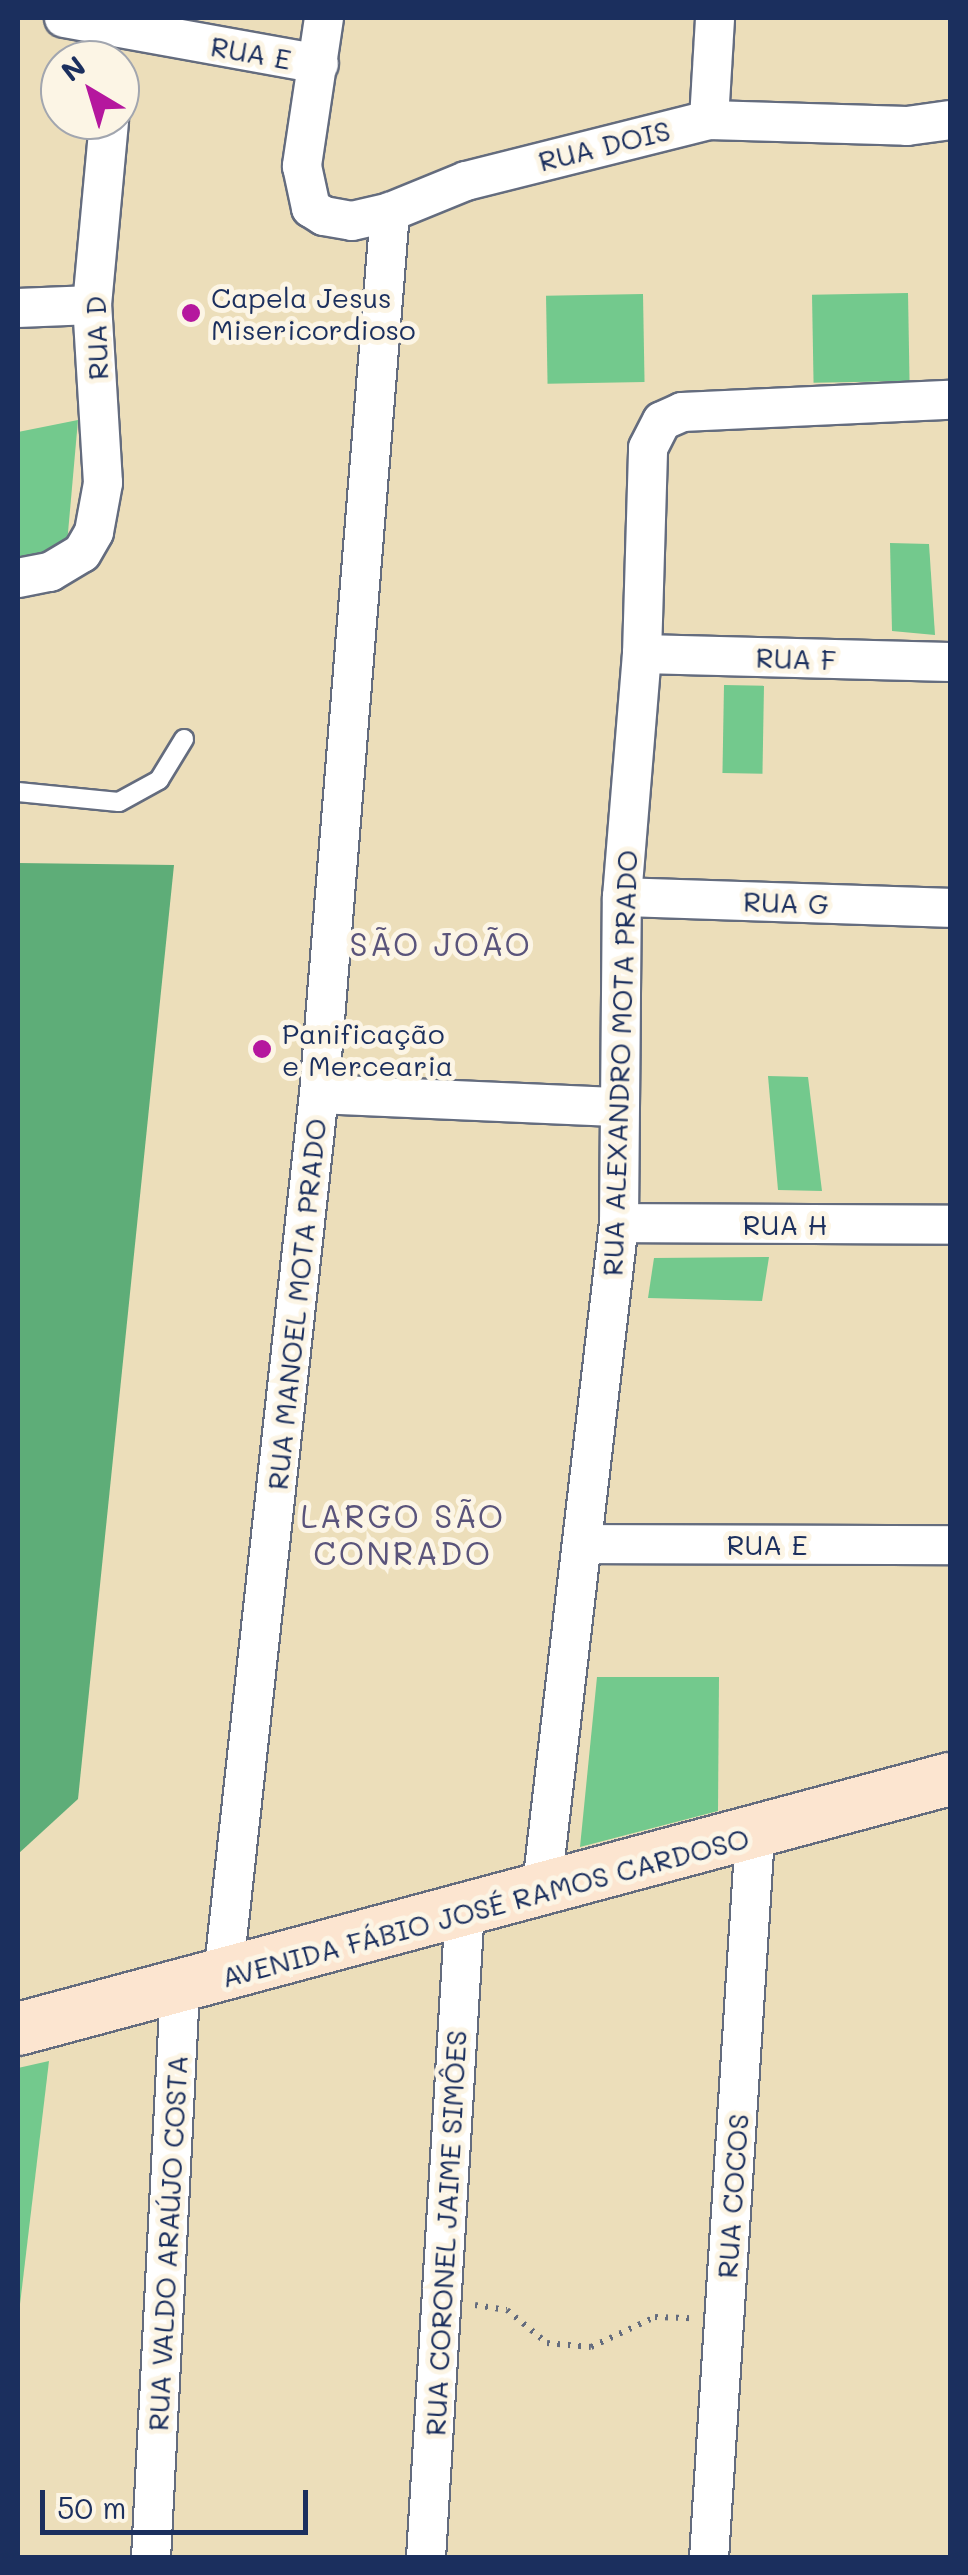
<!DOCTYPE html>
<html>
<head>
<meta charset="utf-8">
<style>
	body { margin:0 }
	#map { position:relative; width:968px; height:2575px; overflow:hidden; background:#ecdeba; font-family:Mali,sans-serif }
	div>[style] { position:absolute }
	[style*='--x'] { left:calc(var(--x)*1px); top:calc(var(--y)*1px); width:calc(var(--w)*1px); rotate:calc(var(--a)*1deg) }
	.green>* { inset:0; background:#73c98d; transform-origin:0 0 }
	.forest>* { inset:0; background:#5ead78 }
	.path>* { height:6px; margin-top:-3px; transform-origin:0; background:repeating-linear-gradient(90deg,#646c7e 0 2.5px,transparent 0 10.5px) }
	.roads { filter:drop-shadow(2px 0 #646c7e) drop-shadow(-2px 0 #646c7e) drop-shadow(0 2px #646c7e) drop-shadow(0 -2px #646c7e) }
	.lane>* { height:18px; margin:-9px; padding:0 9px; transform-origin:9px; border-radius:9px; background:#fff }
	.street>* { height:38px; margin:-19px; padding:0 19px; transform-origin:19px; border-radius:19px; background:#fff }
	.secondary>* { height:52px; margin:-26px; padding:0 26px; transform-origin:26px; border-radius:26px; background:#fce5d0 }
	.dots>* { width:28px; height:28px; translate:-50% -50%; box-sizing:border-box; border:5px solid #fcf5e5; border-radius:50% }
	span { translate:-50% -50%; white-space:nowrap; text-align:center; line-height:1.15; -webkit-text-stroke:10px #fcf5e5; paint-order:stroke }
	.street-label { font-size:28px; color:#1b2f5e }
	.poi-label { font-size:28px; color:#1b2f5e }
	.left { translate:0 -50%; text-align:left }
	.quarter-label { font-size:32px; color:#5a547b; letter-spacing:2.5px }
	.frame { position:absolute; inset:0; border:20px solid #1b2f5e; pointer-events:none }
	.north { position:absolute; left:40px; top:40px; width:100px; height:100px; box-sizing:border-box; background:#fcf5e5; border:2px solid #a2a6af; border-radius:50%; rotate:322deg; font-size:28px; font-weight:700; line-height:40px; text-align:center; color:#1b2f5e }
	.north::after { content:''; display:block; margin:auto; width:35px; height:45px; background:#b5179e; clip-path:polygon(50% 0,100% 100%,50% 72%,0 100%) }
	.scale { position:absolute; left:40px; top:2490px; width:268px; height:45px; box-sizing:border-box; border:5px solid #1b2f5e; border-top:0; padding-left:12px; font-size:30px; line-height:35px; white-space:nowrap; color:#1b2f5e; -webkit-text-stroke:8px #fcf5e5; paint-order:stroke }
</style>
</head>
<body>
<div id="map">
	<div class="green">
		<div style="left:908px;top:293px;width:88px;height:96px;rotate:89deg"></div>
		<div style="left:643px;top:294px;width:88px;height:97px;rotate:89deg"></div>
		<div style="clip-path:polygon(78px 420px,67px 544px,51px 559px,18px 560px,18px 432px)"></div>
		<div style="clip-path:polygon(890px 543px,929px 544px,935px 635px,892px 631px)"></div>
		<div style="left:724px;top:685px;width:40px;height:88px;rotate:1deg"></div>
		<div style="clip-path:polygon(768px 1076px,808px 1077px,822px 1191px,778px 1190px)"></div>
		<div style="clip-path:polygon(769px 1257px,762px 1301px,648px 1298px,654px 1258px)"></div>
		<div style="clip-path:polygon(597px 1677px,719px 1677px,718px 1811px,580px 1847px)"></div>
		<div style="clip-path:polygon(49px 2061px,18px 2321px,18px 2068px)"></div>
	</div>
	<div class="forest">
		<div style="clip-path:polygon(18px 863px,174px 865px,78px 1799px,18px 1854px)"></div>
	</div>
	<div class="path">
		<div style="--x:475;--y:2305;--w:32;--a:9"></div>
		<div style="--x:507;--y:2310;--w:52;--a:39.5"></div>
		<div style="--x:547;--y:2343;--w:44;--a:5.2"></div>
		<div style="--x:591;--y:2347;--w:71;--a:-25.1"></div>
		<div style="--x:655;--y:2317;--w:38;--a:2"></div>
	</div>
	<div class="roads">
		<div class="lane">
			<div style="--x:18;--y:792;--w:101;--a:5.7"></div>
			<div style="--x:119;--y:802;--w:46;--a:-28.8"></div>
			<div style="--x:159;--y:780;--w:48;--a:-58.6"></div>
		</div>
		<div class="street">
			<div style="--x:64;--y:18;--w:259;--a:10.2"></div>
			<div style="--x:324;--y:18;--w:150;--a:98.5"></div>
			<div style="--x:302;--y:166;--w:43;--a:77.9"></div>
			<div style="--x:311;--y:208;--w:15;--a:32"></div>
			<div style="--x:324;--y:216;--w:28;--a:10"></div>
			<div style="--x:352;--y:221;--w:39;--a:-13"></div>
			<div style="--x:390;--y:212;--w:82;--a:-22.2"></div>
			<div style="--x:466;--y:181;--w:251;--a:-14.1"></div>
			<div style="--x:709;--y:120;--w:198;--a:1.7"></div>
			<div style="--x:907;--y:126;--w:43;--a:-7.9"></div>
			<div style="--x:709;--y:120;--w:102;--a:-86.6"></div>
			<div style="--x:18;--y:308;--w:74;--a:-2.3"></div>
			<div style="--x:18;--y:578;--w:33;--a:-11"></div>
			<div style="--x:50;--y:572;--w:37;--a:-31"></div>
			<div style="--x:82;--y:553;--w:24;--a:-60"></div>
			<div style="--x:94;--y:532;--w:50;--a:-79.6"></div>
			<div style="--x:103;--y:483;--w:178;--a:-93.5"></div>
			<div style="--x:92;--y:305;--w:186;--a:-84.7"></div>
			<div style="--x:642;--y:654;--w:308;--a:1.5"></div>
			<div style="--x:622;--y:897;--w:328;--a:1.9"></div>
			<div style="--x:319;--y:1094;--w:300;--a:2.5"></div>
			<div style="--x:619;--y:1223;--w:331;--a:0.3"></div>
			<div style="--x:584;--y:1544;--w:366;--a:0.2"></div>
			<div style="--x:542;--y:1886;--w:667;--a:-83.38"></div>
			<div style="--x:619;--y:1223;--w:326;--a:-89.5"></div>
			<div style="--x:622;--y:897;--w:244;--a:-85.3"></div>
			<div style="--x:642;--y:654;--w:206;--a:-88.3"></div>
			<div style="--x:648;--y:448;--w:30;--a:-63"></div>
			<div style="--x:662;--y:421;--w:22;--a:-24"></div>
			<div style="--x:682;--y:412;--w:268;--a:-2.6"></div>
			<div style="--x:223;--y:1977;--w:888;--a:-83.8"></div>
			<div style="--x:319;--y:1094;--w:885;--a:-85.4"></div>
			<div style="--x:151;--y:2558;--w:570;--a:-87.08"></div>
			<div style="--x:426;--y:2558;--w:651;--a:-86.57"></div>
			<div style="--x:709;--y:2558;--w:725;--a:-86.36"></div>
		</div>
		<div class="secondary">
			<div style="--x:18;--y:2029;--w:965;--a:-15.02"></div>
		</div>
	</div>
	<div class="dots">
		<div style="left:191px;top:313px;background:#b5179e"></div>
		<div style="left:262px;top:1049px;background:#b5179e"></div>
	</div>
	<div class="street-label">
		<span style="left:251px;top:52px;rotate:10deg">RUA E</span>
		<span style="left:604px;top:145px;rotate:-14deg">RUA DOIS</span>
		<span style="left:96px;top:338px;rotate:-92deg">RUA D</span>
		<span style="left:796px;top:658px;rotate:2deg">RUA F</span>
		<span style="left:786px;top:902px;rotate:2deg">RUA G</span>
		<span style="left:619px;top:1063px;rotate:-88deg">RUA ALEXANDRO MOTA PRADO</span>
		<span style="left:785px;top:1224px">RUA H</span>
		<span style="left:296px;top:1304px;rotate:-84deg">RUA MANOEL MOTA PRADO</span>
		<span style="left:767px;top:1544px">RUA E</span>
		<span style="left:485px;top:1907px;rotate:-15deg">AVENIDA FÁBIO JOSÉ RAMOS CARDOSO</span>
		<span style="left:732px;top:2196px;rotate:-86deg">RUA COCOS</span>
		<span style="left:445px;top:2233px;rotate:-87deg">RUA CORONEL JAIME SIMÔES</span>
		<span style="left:167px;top:2243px;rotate:-87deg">RUA VALDO ARAÚJO COSTA</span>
	</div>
	<div class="poi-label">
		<span class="left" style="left:211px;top:313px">Capela Jesus<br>Misericordioso</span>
		<span class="left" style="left:282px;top:1049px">Panificação<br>e Mercearia</span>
	</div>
	<div class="quarter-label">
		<span style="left:441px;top:943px">SÃO JOÃO</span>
		<span style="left:403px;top:1534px">LARGO SÃO<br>CONRADO</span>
	</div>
	<div class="frame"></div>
	<div class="north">N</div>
	<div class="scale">50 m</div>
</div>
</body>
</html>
